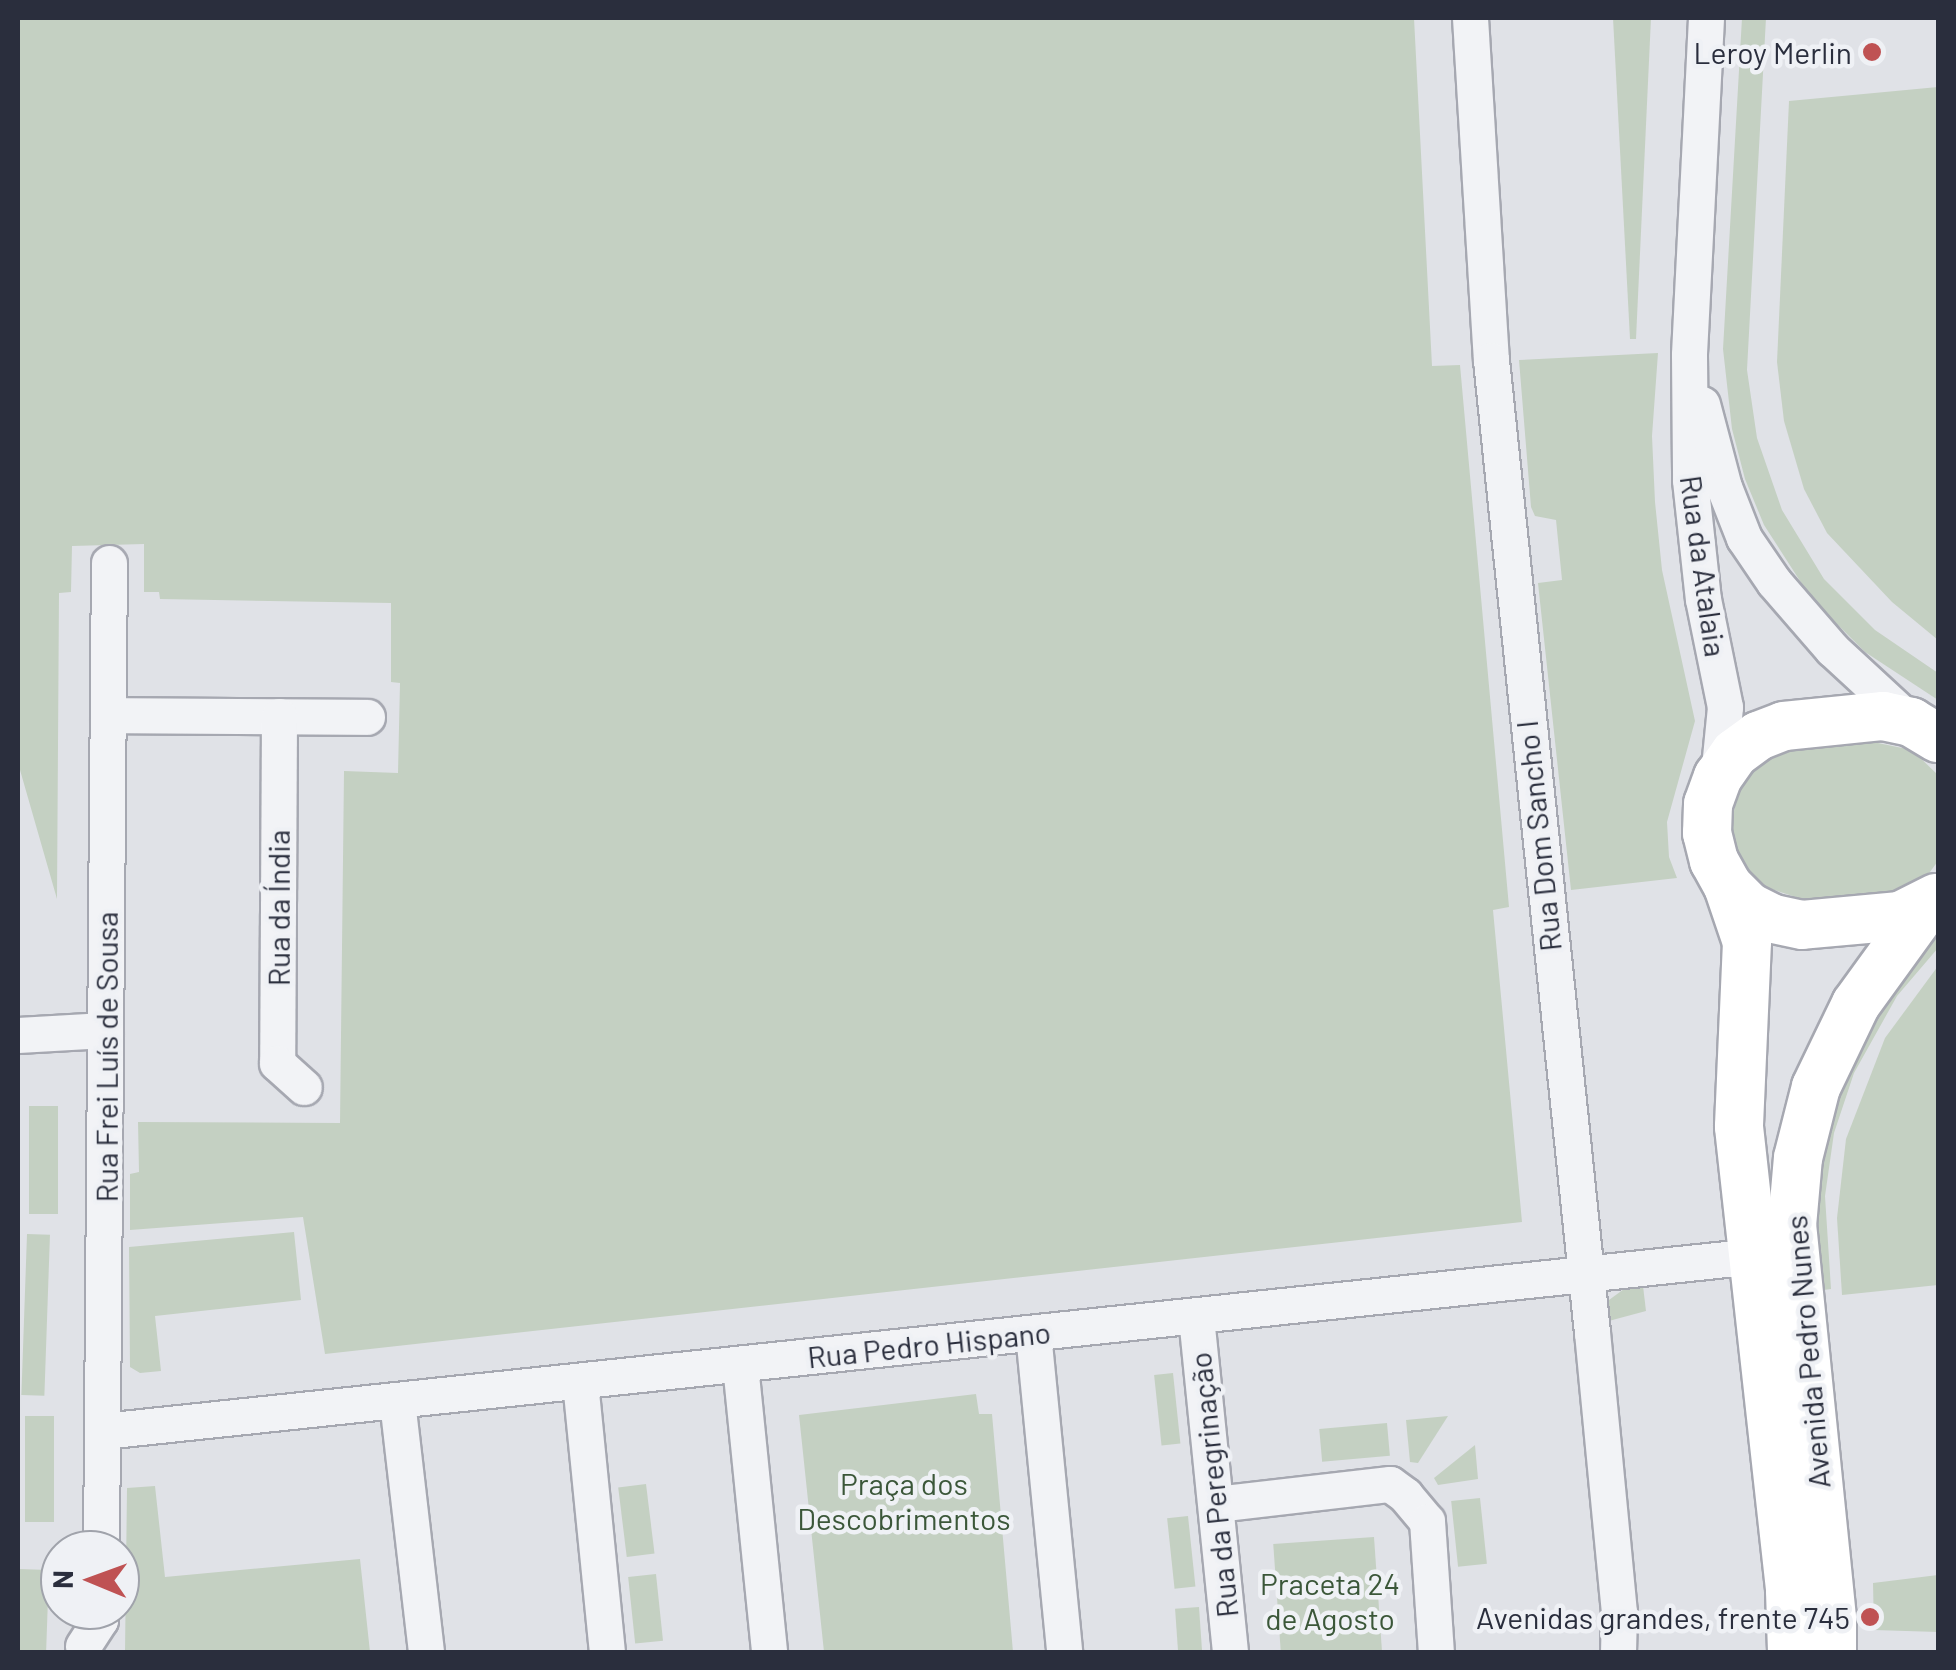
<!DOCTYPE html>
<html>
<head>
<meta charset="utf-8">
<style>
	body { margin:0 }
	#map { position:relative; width:1956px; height:1670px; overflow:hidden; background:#e0e2e7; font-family:Barlow,sans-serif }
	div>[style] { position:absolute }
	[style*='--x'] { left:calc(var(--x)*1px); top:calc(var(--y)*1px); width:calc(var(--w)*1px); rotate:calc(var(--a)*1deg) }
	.green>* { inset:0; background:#c4d0c2; transform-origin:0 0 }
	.roads { filter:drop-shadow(2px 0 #a6a8b1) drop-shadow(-2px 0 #a6a8b1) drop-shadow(0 2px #a6a8b1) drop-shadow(0 -2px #a6a8b1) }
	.street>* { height:35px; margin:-17.5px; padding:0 17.5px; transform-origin:17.5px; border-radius:17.5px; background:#f2f3f6 }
	.secondary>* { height:48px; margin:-24px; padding:0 24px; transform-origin:24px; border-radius:24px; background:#fff }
	.dots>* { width:28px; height:28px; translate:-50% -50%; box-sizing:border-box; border:5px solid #eff1f5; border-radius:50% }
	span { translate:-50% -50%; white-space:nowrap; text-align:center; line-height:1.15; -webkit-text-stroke:9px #eff1f5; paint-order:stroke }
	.poi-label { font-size:30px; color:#2a2e3d }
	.right { translate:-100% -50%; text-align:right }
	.street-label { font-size:30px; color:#2a2e3d }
	.park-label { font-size:30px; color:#3b5739 }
	.frame { position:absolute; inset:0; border:20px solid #2a2e3d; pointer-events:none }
	.north { position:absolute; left:40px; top:1530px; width:100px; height:100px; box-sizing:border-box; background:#eff1f5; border:2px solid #a0a3ab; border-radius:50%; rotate:271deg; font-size:28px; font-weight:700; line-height:40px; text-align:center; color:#2a2e3d }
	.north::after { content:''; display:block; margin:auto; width:35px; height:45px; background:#bf5253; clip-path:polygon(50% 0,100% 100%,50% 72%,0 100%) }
</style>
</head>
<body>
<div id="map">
	<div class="green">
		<div style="clip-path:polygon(18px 18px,1414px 18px,1432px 366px,1460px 365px,1509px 907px,1493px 910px,1522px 1222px,325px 1354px,303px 1217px,130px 1230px,130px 1174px,139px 1172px,138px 1122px,340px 1123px,344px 771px,398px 773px,400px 683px,391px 682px,391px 603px,160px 599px,159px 592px,144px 592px,144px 544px,72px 546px,71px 592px,59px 593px,57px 899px,18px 763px)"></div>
		<div style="clip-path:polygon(1613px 18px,1651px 18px,1636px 339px,1630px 339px)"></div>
		<div style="clip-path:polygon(1742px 18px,1766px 18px,1747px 370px,1757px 438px,1782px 510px,1824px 579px,1875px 630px,1938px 673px,1938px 700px,1865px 652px,1811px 598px,1764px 525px,1745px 479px,1732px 429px,1723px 349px)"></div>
		<div style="clip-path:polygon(1938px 87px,1938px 640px,1892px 602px,1827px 533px,1804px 489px,1784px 421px,1777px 362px,1789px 101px)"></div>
		<div style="clip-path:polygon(1658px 353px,1652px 436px,1655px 502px,1662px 570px,1695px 721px,1667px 822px,1669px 857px,1677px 878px,1571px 890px,1538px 583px,1562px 580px,1556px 520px,1535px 516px,1531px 507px,1519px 360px)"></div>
		<div style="clip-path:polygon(1873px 742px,1912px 750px,1938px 775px,1938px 861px,1927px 876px,1889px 894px,1805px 900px,1762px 886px,1748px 873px,1731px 839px,1731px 823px,1740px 786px,1755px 767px,1792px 749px)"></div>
		<div style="clip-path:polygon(1938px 928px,1938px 948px,1897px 996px,1854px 1073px,1834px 1133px,1825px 1196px,1831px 1289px,1817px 1291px,1813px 1179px,1845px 1058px)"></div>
		<div style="clip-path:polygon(1938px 966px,1938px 1285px,1842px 1295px,1837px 1218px,1846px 1139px,1885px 1038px)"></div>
		<div style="left:29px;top:1106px;width:29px;height:108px"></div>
		<div style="clip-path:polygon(294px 1232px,301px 1300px,155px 1316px,161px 1371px,140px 1373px,130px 1367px,129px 1247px)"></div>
		<div style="left:27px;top:1234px;width:23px;height:161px;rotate:2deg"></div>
		<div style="clip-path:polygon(1643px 1286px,1646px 1311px,1605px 1322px,1609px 1300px,1624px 1289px)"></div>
		<div style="left:1173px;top:1373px;width:71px;height:19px;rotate:84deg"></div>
		<div style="clip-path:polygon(976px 1394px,979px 1414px,992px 1414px,1013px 1652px,824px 1652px,799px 1415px)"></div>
		<div style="left:25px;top:1416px;width:29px;height:106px"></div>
		<div style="clip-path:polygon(1448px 1416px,1418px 1463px,1410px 1462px,1406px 1420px)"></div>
		<div style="left:1387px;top:1423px;width:33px;height:68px;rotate:85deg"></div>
		<div style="clip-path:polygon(1475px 1445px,1478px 1479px,1438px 1485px,1434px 1478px)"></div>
		<div style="left:646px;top:1484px;width:70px;height:28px;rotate:83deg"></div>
		<div style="clip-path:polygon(155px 1486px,165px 1577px,360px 1559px,370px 1652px,125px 1652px,127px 1488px)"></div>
		<div style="left:1480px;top:1498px;width:66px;height:29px;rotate:84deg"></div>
		<div style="left:1188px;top:1516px;width:71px;height:21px;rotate:84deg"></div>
		<div style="left:1374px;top:1537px;width:115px;height:101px;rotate:86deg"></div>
		<div style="left:18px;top:1569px;width:31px;height:83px;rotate:2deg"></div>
		<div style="left:656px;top:1574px;width:67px;height:28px;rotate:84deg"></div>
		<div style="clip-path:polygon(1938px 1575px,1938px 1632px,1874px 1630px,1873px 1583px)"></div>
		<div style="left:1199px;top:1607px;width:45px;height:24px;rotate:86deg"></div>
	</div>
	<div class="roads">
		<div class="street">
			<div style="--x:1470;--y:18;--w:343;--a:86.5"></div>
			<div style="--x:1491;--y:360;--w:977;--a:84.07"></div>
			<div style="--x:1592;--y:1332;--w:281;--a:84.5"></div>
			<div style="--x:1619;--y:1612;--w:40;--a:91.4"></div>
			<div style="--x:1706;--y:18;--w:337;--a:92.9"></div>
			<div style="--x:1689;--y:355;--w:125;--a:89.5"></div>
			<div style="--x:1690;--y:480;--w:120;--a:83.8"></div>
			<div style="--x:1703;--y:599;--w:110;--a:78.5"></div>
			<div style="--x:1725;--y:707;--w:70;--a:95.7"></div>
			<div style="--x:1702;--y:404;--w:86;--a:75.2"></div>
			<div style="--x:1724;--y:487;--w:55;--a:68.6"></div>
			<div style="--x:1744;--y:538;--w:53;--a:55.7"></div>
			<div style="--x:1774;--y:582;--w:89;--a:49.1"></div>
			<div style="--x:1832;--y:649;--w:108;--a:42.7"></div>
			<div style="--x:108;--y:715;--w:259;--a:0.4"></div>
			<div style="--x:279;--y:716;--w:347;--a:90.3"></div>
			<div style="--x:277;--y:1063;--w:36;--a:42"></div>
			<div style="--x:18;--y:1035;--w:87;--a:-3.3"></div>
			<div style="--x:1196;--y:1317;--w:337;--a:84.2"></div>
			<div style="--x:1033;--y:1333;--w:321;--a:84.4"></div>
			<div style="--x:740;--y:1365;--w:288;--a:84.2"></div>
			<div style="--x:580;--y:1382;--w:271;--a:84.3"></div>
			<div style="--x:397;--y:1401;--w:253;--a:83.4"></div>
			<div style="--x:103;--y:1431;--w:1660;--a:-6.05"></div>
			<div style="--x:1216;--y:1504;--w:175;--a:-6.6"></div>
			<div style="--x:1390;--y:1484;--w:19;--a:36"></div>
			<div style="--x:1405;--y:1495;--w:34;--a:50"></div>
			<div style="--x:1427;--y:1521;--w:131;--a:86.1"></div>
			<div style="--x:101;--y:1550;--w:987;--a:-89.54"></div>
			<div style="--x:83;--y:1646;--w:31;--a:-57"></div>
			<div style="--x:100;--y:1620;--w:10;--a:-90"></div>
		</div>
		<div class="secondary">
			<div style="--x:1728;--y:886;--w:59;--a:71.3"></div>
			<div style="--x:1747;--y:942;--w:185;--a:92.5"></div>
			<div style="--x:1739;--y:1127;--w:467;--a:83.7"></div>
			<div style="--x:1790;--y:1591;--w:61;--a:88.1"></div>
			<div style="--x:1936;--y:898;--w:40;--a:153.4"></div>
			<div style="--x:1900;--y:916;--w:98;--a:174.8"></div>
			<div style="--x:1802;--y:925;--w:30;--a:-168"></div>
			<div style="--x:1773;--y:919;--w:28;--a:-153"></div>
			<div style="--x:1748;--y:906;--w:28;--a:-135"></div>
			<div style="--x:1728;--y:886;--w:29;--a:-119"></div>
			<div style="--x:1714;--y:861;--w:29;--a:-104"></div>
			<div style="--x:1707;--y:833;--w:29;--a:-88"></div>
			<div style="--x:1708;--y:804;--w:29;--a:-70"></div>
			<div style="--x:1718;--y:777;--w:29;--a:-55"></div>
			<div style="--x:1735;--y:753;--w:29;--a:-36"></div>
			<div style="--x:1758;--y:736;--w:28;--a:-21"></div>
			<div style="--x:1784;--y:726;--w:100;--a:-5.8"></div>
			<div style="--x:1883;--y:716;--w:29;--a:12"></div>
			<div style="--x:1911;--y:722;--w:31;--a:31"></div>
			<div style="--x:1832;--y:1652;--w:34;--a:-90"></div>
			<div style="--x:1832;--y:1618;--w:394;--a:-95.8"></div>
			<div style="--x:1792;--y:1226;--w:68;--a:-85"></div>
			<div style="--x:1798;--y:1158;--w:73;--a:-75.8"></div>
			<div style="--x:1816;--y:1087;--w:92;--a:-64.3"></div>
			<div style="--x:1856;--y:1004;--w:121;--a:-54.1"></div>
		</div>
	</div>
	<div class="dots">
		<div style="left:1872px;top:52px;background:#bf5253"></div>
		<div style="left:1870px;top:1617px;background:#bf5253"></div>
	</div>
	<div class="poi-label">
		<span class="right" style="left:1852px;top:52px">Leroy Merlin</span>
		<span class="right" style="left:1850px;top:1617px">Avenidas grandes, frente 745</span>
	</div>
	<div class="street-label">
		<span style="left:1704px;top:566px;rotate:82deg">Rua da Atalaia</span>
		<span style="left:1538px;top:836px;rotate:-96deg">Rua Dom Sancho I</span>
		<span style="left:278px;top:908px;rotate:-90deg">Rua da Índia</span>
		<span style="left:106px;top:1057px;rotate:-90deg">Rua Frei Luís de Sousa</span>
		<span style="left:929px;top:1344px;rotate:-6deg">Rua Pedro Hispano</span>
		<span style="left:1807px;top:1352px;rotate:-95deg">Avenida Pedro Nunes</span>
		<span style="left:1213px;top:1485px;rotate:-96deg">Rua da Peregrinação</span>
	</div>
	<div class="park-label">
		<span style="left:904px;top:1500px">Praça dos<br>Descobrimentos</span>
		<span style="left:1330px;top:1600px">Praceta 24<br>de Agosto</span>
	</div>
	<div class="frame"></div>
	<div class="north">N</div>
</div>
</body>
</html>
